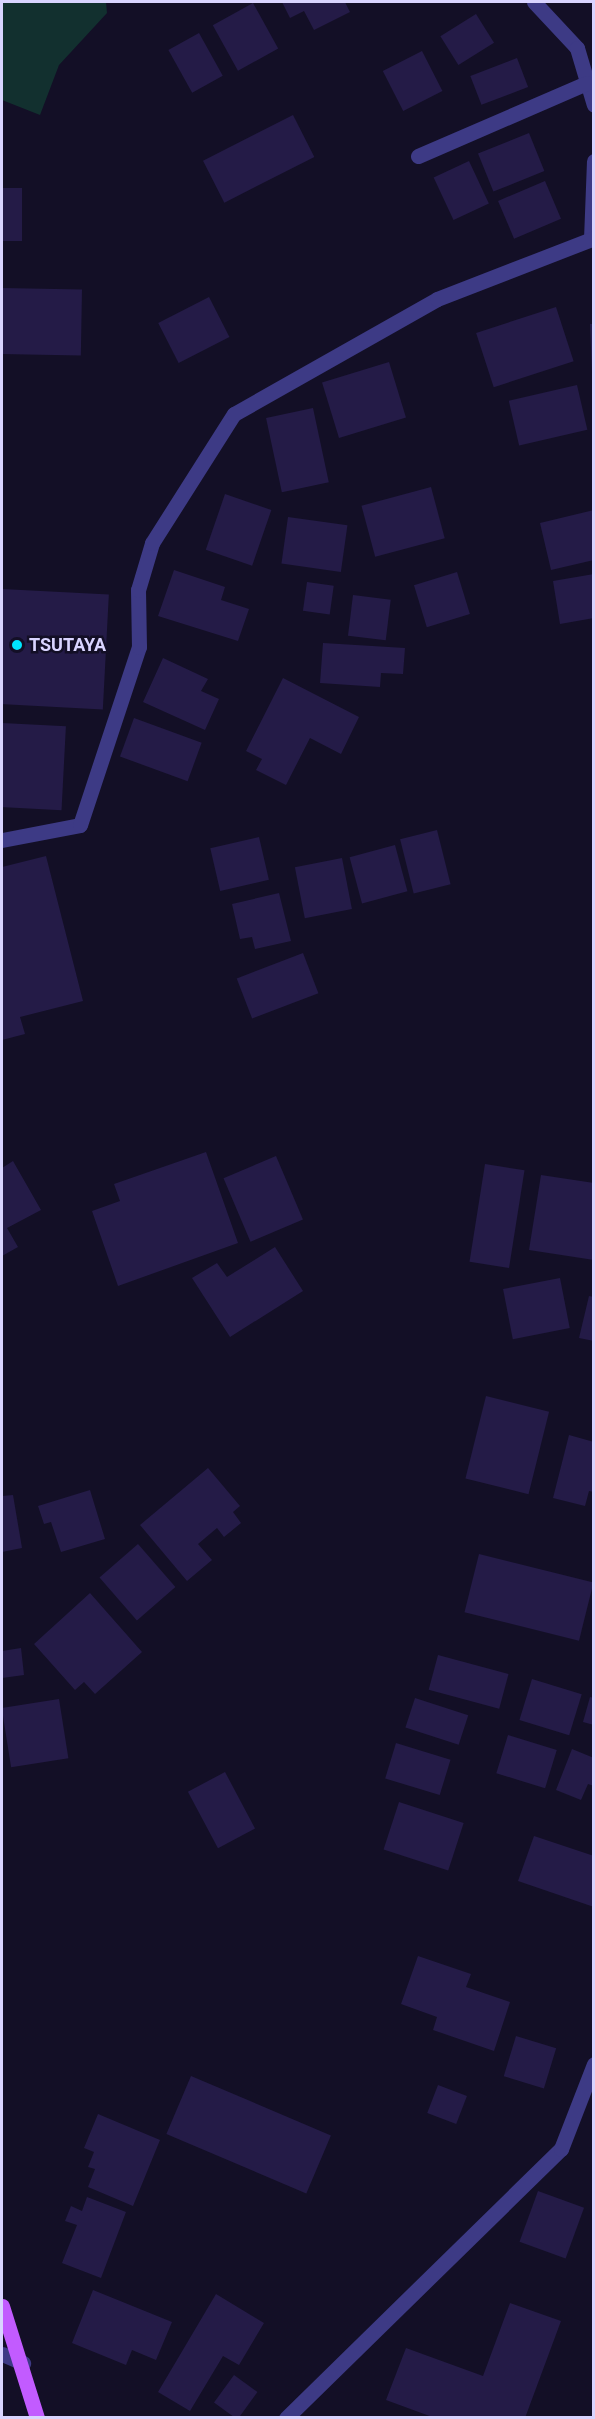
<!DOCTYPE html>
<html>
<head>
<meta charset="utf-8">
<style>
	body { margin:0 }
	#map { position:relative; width:595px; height:2419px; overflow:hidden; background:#130f26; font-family:Roboto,sans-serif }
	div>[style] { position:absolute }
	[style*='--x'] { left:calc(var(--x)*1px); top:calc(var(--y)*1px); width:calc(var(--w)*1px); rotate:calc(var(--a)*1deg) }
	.green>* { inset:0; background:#12302f }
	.building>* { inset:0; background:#241b47; transform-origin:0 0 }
	.minor>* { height:15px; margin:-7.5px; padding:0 7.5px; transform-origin:7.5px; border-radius:7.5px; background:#3d3a85 }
	.primary>* { height:15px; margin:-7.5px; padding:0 7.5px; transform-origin:7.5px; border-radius:7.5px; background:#c25bff }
	.dots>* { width:16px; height:16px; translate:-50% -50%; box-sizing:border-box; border:3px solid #130f26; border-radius:50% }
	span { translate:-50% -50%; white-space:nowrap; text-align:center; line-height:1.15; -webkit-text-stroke:5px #130f26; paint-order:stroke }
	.poi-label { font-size:18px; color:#d9d4ff; font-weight:700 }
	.left { translate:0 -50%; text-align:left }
	.frame { position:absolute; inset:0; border:3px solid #d9d4ff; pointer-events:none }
</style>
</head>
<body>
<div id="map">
	<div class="green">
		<div style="clip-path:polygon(2px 2px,106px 2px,107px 13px,59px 65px,40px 115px,2px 100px)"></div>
	</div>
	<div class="building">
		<div style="clip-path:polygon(282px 2px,345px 2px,350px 12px,314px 30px,304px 11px,290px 18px)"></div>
		<div style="left:253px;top:3px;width:52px;height:46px;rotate:61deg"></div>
		<div style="left:476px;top:14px;width:34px;height:42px;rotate:58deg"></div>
		<div style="left:199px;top:33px;width:49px;height:35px;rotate:61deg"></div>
		<div style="left:422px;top:51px;width:45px;height:44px;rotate:63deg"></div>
		<div style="left:517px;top:58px;width:31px;height:50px;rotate:69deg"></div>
		<div style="left:293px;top:115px;width:47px;height:101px;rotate:63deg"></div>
		<div style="left:529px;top:133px;width:41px;height:55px;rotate:68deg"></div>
		<div style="left:469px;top:161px;width:47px;height:39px;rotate:65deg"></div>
		<div style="left:545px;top:181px;width:41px;height:51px;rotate:67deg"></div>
		<div style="left:2px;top:188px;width:20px;height:53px"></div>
		<div style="left:2px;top:288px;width:80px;height:66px;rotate:1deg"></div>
		<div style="left:209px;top:297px;width:45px;height:57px;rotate:63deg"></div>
		<div style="left:556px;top:307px;width:57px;height:84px;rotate:72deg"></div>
		<div style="clip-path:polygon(590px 324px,594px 324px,594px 373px,592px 373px)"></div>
		<div style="left:389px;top:362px;width:58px;height:70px;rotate:73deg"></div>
		<div style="left:577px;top:385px;width:46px;height:70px;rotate:77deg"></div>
		<div style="left:313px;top:408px;width:76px;height:48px;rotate:78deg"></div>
		<div style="left:431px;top:487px;width:53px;height:72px;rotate:75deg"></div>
		<div style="left:225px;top:494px;width:49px;height:59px;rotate:19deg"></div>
		<div style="clip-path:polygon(594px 510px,594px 560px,551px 570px,540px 523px)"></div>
		<div style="left:288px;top:517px;width:60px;height:47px;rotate:8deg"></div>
		<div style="clip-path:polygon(174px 570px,225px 587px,221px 600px,249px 609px,238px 641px,158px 616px)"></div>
		<div style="left:457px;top:572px;width:44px;height:45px;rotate:73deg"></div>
		<div style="clip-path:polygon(594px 574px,594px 618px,560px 624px,553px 581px)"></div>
		<div style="left:307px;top:582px;width:27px;height:29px;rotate:8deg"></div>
		<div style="left:2px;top:589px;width:107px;height:115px;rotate:3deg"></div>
		<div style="left:353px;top:595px;width:38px;height:41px;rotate:7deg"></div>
		<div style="clip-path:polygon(323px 643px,405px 648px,403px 674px,381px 673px,380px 687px,320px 683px)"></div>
		<div style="clip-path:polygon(163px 658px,208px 679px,201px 691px,219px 699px,205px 730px,143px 702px)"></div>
		<div style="clip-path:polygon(283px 678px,359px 717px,341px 754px,310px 738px,286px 785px,256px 770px,262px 759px,246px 751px)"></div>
		<div style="left:134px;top:718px;width:72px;height:41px;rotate:20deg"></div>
		<div style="left:2px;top:723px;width:64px;height:84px;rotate:3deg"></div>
		<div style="left:437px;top:830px;width:56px;height:38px;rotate:76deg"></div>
		<div style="left:259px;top:837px;width:44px;height:50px;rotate:77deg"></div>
		<div style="left:395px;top:845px;width:48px;height:47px;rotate:75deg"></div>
		<div style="clip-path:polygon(46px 856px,83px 1001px,20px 1017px,25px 1034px,2px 1040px,2px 867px)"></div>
		<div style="left:342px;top:858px;width:52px;height:48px;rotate:79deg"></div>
		<div style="clip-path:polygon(279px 893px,291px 941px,255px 949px,252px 937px,240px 939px,232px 904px)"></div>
		<div style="left:303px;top:953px;width:43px;height:71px;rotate:69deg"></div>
		<div style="clip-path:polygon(206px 1152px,238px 1243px,118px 1286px,92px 1211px,120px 1201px,114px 1184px)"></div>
		<div style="left:276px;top:1156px;width:69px;height:57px;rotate:67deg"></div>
		<div style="clip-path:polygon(13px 1161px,41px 1210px,7px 1228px,18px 1247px,2px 1256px,2px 1168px)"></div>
		<div style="left:485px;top:1164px;width:40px;height:99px;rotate:9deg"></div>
		<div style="clip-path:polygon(541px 1175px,594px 1183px,594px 1260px,529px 1250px)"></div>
		<div style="clip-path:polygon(275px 1247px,303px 1291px,230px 1337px,192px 1278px,217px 1263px,227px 1277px)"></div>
		<div style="left:560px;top:1278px;width:51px;height:58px;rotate:79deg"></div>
		<div style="clip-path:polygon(589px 1296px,594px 1297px,594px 1341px,579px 1338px)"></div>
		<div style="left:486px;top:1396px;width:65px;height:85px;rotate:14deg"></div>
		<div style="clip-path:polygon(569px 1435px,594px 1442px,594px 1492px,589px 1491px,585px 1506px,553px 1498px)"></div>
		<div style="clip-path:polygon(208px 1468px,240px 1506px,233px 1512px,241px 1523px,224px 1537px,217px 1528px,198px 1544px,212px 1560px,187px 1581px,140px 1525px)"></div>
		<div style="clip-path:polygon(90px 1490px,105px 1539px,61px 1552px,51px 1522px,44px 1524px,38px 1506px)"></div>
		<div style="clip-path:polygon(13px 1495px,22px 1548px,2px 1552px,2px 1496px)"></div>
		<div style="left:138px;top:1544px;width:57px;height:51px;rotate:49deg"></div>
		<div style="left:479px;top:1554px;width:118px;height:60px;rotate:14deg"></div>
		<div style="clip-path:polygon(90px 1593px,142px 1652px,95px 1694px,84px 1682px,75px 1690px,34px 1644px)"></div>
		<div style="clip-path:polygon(21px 1648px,24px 1675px,2px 1678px,2px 1651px)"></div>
		<div style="left:438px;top:1655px;width:73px;height:36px;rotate:15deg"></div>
		<div style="left:532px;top:1679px;width:52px;height:43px;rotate:17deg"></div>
		<div style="clip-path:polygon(590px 1697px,594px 1698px,594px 1725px,583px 1722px)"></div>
		<div style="left:415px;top:1698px;width:56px;height:31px;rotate:18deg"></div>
		<div style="left:59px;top:1699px;width:60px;height:58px;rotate:81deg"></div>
		<div style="left:508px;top:1735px;width:51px;height:40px;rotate:17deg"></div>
		<div style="left:396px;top:1743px;width:57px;height:37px;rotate:17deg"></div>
		<div style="clip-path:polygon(572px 1749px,594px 1758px,594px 1786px,588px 1784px,581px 1800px,556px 1790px)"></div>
		<div style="left:225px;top:1772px;width:64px;height:42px;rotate:62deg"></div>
		<div style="left:399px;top:1802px;width:68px;height:50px;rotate:18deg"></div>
		<div style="clip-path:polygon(534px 1836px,594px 1856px,594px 1907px,518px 1881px)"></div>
		<div style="clip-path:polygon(418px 1956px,471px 1974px,466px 1987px,510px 2002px,494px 2051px,433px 2030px,437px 2017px,401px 2004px)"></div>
		<div style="left:516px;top:2036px;width:42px;height:42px;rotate:17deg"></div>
		<div style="left:191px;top:2076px;width:152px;height:63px;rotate:23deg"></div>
		<div style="left:438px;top:2085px;width:31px;height:30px;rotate:21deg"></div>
		<div style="clip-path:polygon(98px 2114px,160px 2140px,133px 2206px,88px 2187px,95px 2169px,88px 2167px,94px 2152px,84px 2148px)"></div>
		<div style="left:538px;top:2191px;width:49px;height:54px;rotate:20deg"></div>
		<div style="clip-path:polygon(87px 2197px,126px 2212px,101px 2278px,62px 2263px,77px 2225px,65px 2221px,71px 2206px,82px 2211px)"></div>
		<div style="clip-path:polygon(93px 2290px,172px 2322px,156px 2360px,132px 2350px,126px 2365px,72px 2343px)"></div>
		<div style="clip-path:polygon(216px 2294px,264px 2323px,239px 2365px,223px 2356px,190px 2411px,158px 2392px)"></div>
		<div style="clip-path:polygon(510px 2303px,561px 2321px,525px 2418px,435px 2418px,386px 2400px,406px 2348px,483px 2376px)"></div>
		<div style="left:234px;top:2375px;width:29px;height:34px;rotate:36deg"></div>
	</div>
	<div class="minor">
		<div style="--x:534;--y:2;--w:63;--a:46.9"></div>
		<div style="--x:577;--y:48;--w:59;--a:73.4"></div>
		<div style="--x:418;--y:156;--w:184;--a:-23.4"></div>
		<div style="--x:591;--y:239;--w:78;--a:-87.8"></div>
		<div style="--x:2;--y:840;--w:79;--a:-10.9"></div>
		<div style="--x:80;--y:825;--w:188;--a:-71.7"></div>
		<div style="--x:139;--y:647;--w:57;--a:-91"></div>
		<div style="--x:138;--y:590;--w:49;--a:-73.4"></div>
		<div style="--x:152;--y:543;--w:153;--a:-57.6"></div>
		<div style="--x:234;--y:414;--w:233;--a:-29.5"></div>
		<div style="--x:437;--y:299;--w:168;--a:-21.2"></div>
		<div style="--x:2;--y:2354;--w:23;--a:23"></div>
		<div style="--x:286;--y:2418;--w:385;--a:-44.4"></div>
		<div style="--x:561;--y:2149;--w:91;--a:-68.8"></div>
	</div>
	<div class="primary">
		<div style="--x:2;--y:2306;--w:117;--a:72.6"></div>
	</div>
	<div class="dots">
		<div style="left:17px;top:645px;background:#00e5ff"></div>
	</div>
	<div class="poi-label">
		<span class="left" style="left:29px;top:645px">TSUTAYA</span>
	</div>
	<div class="frame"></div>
</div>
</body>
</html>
